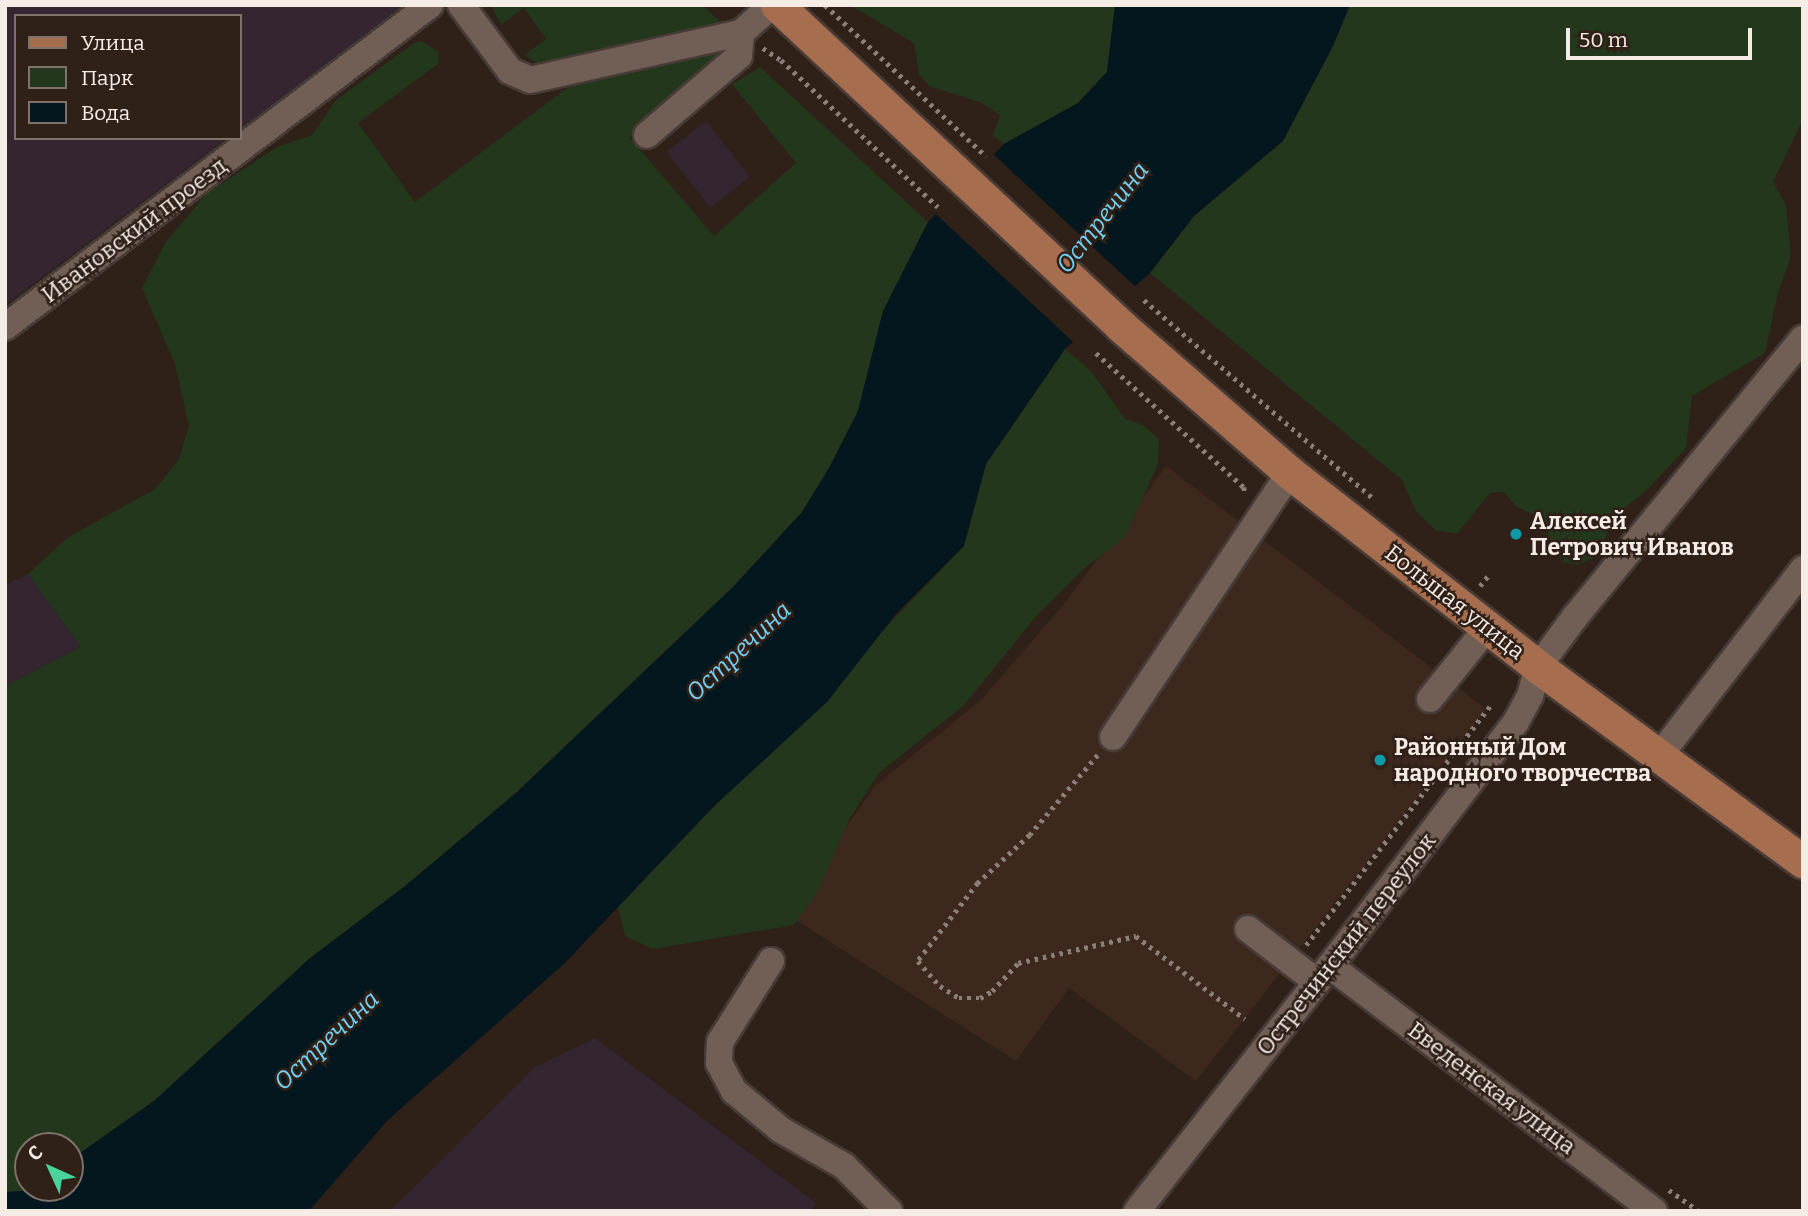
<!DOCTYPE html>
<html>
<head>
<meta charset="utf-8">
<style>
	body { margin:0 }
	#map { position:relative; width:1808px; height:1216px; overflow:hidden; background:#2f2018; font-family:Bitter,serif }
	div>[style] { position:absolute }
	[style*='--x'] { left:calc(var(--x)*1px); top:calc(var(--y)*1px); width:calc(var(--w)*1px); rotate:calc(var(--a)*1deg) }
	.built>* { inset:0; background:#3d281d }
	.industrial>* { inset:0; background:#352531; transform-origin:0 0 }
	.green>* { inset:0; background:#22371c }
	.water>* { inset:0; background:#05171e }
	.pier>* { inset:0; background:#2f2018; transform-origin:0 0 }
	.path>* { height:4.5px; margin-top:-2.25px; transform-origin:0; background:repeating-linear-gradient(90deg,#8c7f78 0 3.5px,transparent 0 8.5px) }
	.roads { filter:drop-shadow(2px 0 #483b36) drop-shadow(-2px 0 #483b36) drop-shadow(0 2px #483b36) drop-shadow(0 -2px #483b36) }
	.minor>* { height:26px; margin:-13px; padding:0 13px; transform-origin:13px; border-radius:13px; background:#715f55 }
	.major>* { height:33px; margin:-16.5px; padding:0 16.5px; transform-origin:16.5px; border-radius:16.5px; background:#a66d4f }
	.dots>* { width:19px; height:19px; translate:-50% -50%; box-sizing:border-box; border:4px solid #2f2018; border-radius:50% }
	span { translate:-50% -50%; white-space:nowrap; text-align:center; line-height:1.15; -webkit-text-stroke:5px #2f2018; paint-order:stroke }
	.street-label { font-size:23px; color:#f6ece6 }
	.poi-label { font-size:23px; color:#f6ece6; font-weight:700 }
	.left { translate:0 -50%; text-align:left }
	.water-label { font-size:24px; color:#72d1f4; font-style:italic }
	.frame { position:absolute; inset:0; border:7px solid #f6ece6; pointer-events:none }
	.legend { position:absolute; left:14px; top:14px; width:228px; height:126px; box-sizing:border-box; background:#2f2018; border:2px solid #7f726a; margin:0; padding:9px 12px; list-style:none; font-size:21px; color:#f6ece6 }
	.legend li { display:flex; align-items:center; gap:14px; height:35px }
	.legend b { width:35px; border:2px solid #7f726a }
	.north { position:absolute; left:14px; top:1132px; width:70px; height:70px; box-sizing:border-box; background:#2f2018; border:2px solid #7f726a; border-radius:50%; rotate:315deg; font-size:19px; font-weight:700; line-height:28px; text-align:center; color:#f6ece6 }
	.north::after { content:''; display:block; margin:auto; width:24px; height:32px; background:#49d49c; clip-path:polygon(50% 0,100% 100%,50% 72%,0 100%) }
	.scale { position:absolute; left:1566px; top:28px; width:186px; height:32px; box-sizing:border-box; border:4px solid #f6ece6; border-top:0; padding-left:9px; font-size:21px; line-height:24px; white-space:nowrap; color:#f6ece6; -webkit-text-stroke:5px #2f2018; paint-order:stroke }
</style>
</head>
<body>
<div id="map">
	<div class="built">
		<div style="clip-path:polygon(1166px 466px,1486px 709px,1196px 1081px,1069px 988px,1016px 1061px,785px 913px,875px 786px,981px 700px,1064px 604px)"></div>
	</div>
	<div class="industrial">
		<div style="clip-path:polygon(5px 5px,404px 5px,240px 129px,240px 16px,16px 16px,16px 138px,227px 138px,5px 305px)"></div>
		<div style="left:706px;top:121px;width:71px;height:50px;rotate:52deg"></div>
		<div style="clip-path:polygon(28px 574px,81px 647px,5px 686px,5px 585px)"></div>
		<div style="clip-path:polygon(595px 1038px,816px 1203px,811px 1211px,390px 1211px,534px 1068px)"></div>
	</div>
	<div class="green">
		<div style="clip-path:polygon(491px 5px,702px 5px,725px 26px,550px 64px,539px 64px,524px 55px,546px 39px,524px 8px,501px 25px)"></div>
		<div style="clip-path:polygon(850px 5px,1115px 5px,1107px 72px,1078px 103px,1004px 144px,993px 135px,1000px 115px,982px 103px,929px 86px,919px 74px,914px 43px)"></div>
		<div style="clip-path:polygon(1350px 5px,1803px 5px,1803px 119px,1773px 182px,1786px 205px,1791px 256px,1778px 293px,1765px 353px,1692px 396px,1686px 448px,1650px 487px,1612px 519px,1599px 555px,1578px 565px,1562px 562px,1539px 517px,1517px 507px,1504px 492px,1490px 493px,1457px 534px,1435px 530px,1416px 511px,1402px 480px,1150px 273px,1194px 216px,1283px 141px,1333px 46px)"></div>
		<div style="clip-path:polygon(422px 41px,438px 51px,439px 63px,358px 123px,415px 202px,575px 82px,723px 50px,700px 76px,630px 138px,714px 236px,796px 163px,732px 84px,760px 67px,928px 222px,883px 311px,858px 411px,829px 468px,802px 512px,733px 587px,517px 792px,405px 886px,309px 959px,154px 1101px,70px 1160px,70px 1146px,28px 1146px,30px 1188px,23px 1193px,5px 1192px,5px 686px,81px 647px,28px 574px,67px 538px,155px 489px,179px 459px,189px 426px,175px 364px,142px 288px,165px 243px,207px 193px,279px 146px,312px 135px,336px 100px,414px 43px)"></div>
		<div style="clip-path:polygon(1065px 349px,1091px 371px,1125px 419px,1143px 425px,1159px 439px,1158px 464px,1125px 537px,1080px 572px,1038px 614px,964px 705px,879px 773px,850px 818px,817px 893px,794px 925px,653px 949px,625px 936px,618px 907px,964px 546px,986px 464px)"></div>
	</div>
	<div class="water">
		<div style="clip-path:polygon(1115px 5px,1350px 5px,1333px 46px,1283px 141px,1194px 216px,1150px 273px,1065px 349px,986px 464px,964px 546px,896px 614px,827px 702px,711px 809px,565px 963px,387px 1121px,309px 1211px,5px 1211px,5px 1192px,70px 1188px,70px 1160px,154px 1101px,309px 959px,405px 886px,517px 792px,733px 587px,802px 512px,829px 468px,858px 411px,883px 311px,928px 222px,1004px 144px,1078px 103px,1107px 72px)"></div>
	</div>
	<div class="pier">
		<div style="left:991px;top:152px;width:201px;height:83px;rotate:43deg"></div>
	</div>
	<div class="path">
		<div style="--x:825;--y:5;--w:221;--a:43.2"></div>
		<div style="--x:763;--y:48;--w:22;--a:34"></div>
		<div style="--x:781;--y:60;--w:215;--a:43.1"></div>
		<div style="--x:1144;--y:300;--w:304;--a:40.9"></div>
		<div style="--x:1096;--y:353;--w:200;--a:42.2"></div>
		<div style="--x:1244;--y:487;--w:6;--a:81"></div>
		<div style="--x:1480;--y:586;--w:16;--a:-52"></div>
		<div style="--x:1098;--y:755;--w:105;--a:130.4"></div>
		<div style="--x:1030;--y:835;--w:71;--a:137.3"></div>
		<div style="--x:978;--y:883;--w:98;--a:127.6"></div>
		<div style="--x:918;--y:961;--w:33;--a:49"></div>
		<div style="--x:940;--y:986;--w:22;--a:32"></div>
		<div style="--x:959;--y:998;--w:21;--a:0"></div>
		<div style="--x:980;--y:998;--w:14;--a:-30"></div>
		<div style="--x:992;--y:991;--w:38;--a:-47"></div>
		<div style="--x:1018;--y:963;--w:121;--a:-12.9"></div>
		<div style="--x:1136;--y:936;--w:137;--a:37.3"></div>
		<div style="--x:1306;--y:945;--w:303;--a:-52.4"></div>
		<div style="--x:1669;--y:1190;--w:37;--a:35"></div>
	</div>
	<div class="roads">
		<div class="minor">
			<div style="--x:461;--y:5;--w:82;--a:53.4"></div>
			<div style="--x:510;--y:71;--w:22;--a:24"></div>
			<div style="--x:530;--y:80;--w:216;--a:-12.6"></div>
			<div style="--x:741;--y:33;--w:42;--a:-42.1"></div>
			<div style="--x:647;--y:135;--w:121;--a:-40.7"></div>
			<div style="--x:739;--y:56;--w:23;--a:-85"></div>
			<div style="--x:5;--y:327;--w:533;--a:-37.15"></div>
			<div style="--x:1430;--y:699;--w:91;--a:-51.2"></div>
			<div style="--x:1113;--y:737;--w:318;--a:-56.2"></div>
			<div style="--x:1660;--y:755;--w:235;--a:-52.4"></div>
			<div style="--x:1248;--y:929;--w:87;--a:37.5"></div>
			<div style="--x:771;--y:961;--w:96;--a:122.2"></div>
			<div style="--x:720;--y:1042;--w:21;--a:93"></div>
			<div style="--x:719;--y:1063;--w:32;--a:62"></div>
			<div style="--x:734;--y:1091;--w:61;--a:39.7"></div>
			<div style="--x:781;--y:1130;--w:73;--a:29.7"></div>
			<div style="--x:844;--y:1166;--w:64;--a:45"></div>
			<div style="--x:1330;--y:966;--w:406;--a:37.1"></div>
			<div style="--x:1137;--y:1211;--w:312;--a:-51.8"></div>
			<div style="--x:1330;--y:966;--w:307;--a:-52.7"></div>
			<div style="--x:1516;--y:722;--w:30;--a:-62"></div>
			<div style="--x:1530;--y:696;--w:30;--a:-75"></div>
			<div style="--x:1538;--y:667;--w:62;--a:-53.5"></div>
			<div style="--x:1575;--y:617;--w:360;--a:-50.7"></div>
		</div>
		<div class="major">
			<div style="--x:777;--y:5;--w:471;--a:43"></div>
			<div style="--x:1121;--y:326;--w:224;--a:41"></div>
			<div style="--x:1290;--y:473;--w:315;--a:38"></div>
			<div style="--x:1538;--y:667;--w:329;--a:36.3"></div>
		</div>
	</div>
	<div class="dots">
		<div style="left:1516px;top:534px;background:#0f9aa8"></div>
		<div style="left:1380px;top:760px;background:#0f9aa8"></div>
	</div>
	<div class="street-label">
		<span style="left:134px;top:230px;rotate:-37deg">Ивановский проезд</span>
		<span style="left:1455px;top:602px;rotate:38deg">Большая улица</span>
		<span style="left:1346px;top:944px;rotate:-52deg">Остречинский переулок</span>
		<span style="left:1492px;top:1088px;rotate:37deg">Введенская улица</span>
	</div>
	<div class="poi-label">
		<span class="left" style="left:1530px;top:534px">Алексей<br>Петрович Иванов</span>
		<span class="left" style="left:1394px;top:760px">Районный Дом<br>народного творчества</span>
	</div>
	<div class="water-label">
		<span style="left:1103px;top:218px;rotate:-52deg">Остречина</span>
		<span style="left:739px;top:652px;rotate:-43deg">Остречина</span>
		<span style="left:327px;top:1041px;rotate:-43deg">Остречина</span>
	</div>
	<div class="frame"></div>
	<ul class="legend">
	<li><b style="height:9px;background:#a66d4f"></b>Улица</li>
	<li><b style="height:19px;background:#22371c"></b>Парк</li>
	<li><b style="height:19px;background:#05171e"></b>Вода</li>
	</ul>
	<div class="north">С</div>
	<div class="scale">50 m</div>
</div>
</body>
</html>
